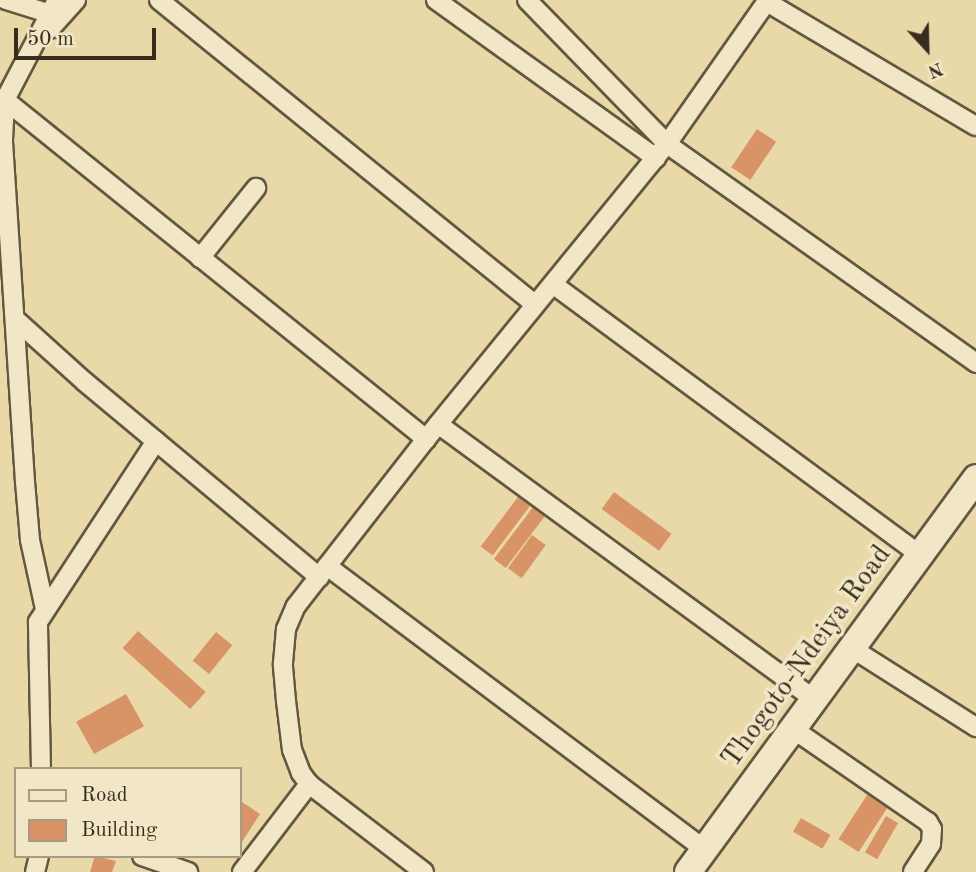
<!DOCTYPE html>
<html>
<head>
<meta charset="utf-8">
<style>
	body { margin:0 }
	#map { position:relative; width:976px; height:872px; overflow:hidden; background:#ead9a8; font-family:"Old Standard TT",serif }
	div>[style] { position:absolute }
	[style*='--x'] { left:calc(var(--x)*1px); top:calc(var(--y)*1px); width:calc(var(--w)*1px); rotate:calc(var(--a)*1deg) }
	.building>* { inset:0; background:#d89466; transform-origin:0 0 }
	.roads { filter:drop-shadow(2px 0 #645740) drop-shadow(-2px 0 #645740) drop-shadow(0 2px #645740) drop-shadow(0 -2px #645740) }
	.minor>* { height:18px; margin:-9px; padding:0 9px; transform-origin:9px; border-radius:9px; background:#f1e6c6 }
	.secondary>* { height:26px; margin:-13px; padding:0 13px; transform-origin:13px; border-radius:13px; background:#f1e6c6 }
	span { translate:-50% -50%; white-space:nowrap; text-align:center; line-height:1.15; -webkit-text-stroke:7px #f1e6c6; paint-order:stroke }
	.street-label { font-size:28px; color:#382c1e }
	.legend { position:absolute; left:14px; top:767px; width:228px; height:91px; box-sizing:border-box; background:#f1e6c6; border:2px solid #a79c83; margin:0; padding:9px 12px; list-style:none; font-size:21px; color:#382c1e }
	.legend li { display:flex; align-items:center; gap:14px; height:35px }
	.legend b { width:35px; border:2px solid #a79c83 }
	.north { position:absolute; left:892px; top:14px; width:70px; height:70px; -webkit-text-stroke:5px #f1e6c6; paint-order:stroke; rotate:158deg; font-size:19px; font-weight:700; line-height:28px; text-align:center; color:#382c1e }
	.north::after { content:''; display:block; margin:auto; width:24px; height:32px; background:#382c1e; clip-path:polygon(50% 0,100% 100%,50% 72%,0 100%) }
	.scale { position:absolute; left:14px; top:28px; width:142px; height:32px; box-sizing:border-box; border:4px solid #382c1e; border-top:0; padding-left:9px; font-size:21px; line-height:24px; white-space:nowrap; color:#382c1e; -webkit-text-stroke:5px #f1e6c6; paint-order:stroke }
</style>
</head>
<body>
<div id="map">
	<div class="building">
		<div style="left:757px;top:129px;width:23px;height:46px;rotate:34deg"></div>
		<div style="left:614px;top:492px;width:71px;height:21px;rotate:36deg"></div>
		<div style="left:518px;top:497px;width:15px;height:62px;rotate:37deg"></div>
		<div style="left:533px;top:507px;width:15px;height:65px;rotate:37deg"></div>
		<div style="left:532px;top:535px;width:17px;height:41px;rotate:36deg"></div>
		<div style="left:138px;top:631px;width:91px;height:23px;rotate:42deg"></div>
		<div style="left:216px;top:632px;width:21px;height:37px;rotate:39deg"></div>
		<div style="left:126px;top:694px;width:37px;height:57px;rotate:61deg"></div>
		<div style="left:869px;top:792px;width:24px;height:56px;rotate:33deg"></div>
		<div style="clip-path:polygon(242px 802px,260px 814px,240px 845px,240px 806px)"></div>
		<div style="left:886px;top:816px;width:14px;height:42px;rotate:30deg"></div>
		<div style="left:801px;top:818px;width:34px;height:16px;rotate:30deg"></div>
		<div style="clip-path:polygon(95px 856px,116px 861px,112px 872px,90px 872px)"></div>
	</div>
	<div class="roads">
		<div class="minor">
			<div style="--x:6;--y:0;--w:47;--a:17.3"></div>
			<div style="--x:159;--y:0;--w:484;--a:39"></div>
			<div style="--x:436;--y:0;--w:271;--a:35.7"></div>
			<div style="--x:527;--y:0;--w:201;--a:45.8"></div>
			<div style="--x:667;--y:144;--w:379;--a:35.3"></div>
			<div style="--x:767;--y:2;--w:243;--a:30.7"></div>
			<div style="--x:50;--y:29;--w:39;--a:-48"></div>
			<div style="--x:5;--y:100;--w:541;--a:38.84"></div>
			<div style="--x:200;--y:258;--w:90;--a:-51.3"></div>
			<div style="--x:554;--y:285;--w:455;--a:36.4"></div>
			<div style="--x:15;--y:319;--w:94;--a:42"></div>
			<div style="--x:85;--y:382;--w:305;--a:39.8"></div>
			<div style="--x:438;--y:424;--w:467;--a:36.2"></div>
			<div style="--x:327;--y:566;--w:471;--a:36.9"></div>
			<div style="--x:45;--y:609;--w:71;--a:-102.3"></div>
			<div style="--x:30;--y:540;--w:58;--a:-94.9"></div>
			<div style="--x:25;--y:482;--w:343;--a:-93.7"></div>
			<div style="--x:3;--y:140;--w:40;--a:-87.1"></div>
			<div style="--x:5;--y:100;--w:113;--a:-62.5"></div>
			<div style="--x:853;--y:649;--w:146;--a:32.4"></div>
			<div style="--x:793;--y:729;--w:164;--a:34.6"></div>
			<div style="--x:928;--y:822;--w:8;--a:60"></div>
			<div style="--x:932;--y:829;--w:15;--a:94"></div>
			<div style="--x:931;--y:844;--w:33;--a:123"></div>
			<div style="--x:41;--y:769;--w:147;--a:-91.2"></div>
			<div style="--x:38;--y:622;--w:216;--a:-56.9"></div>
			<div style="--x:142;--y:856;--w:49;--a:19.2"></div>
			<div style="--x:35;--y:872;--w:16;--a:-76"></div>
			<div style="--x:242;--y:872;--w:111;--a:-52.7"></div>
			<div style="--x:424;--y:872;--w:145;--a:-142.6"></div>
			<div style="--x:309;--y:784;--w:14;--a:-126"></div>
			<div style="--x:301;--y:773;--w:25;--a:-111"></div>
			<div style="--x:292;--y:750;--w:49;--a:-97"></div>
			<div style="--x:286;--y:701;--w:38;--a:-95"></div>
			<div style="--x:283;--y:663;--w:34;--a:-85"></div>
			<div style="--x:286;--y:629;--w:25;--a:-67"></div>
			<div style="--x:296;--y:606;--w:212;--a:-52.1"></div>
			<div style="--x:426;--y:439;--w:381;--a:-50.8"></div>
			<div style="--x:667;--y:144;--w:176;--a:-55"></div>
		</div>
		<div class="secondary">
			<div style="--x:688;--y:872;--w:488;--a:-53.8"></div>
		</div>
	</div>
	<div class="street-label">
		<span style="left:807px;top:657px;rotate:-54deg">Thogoto-Ndeiya Road</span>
	</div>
	<ul class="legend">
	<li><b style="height:9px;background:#f1e6c6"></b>Road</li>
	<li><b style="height:19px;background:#d89466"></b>Building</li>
	</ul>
	<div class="north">N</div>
	<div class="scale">50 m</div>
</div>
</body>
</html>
